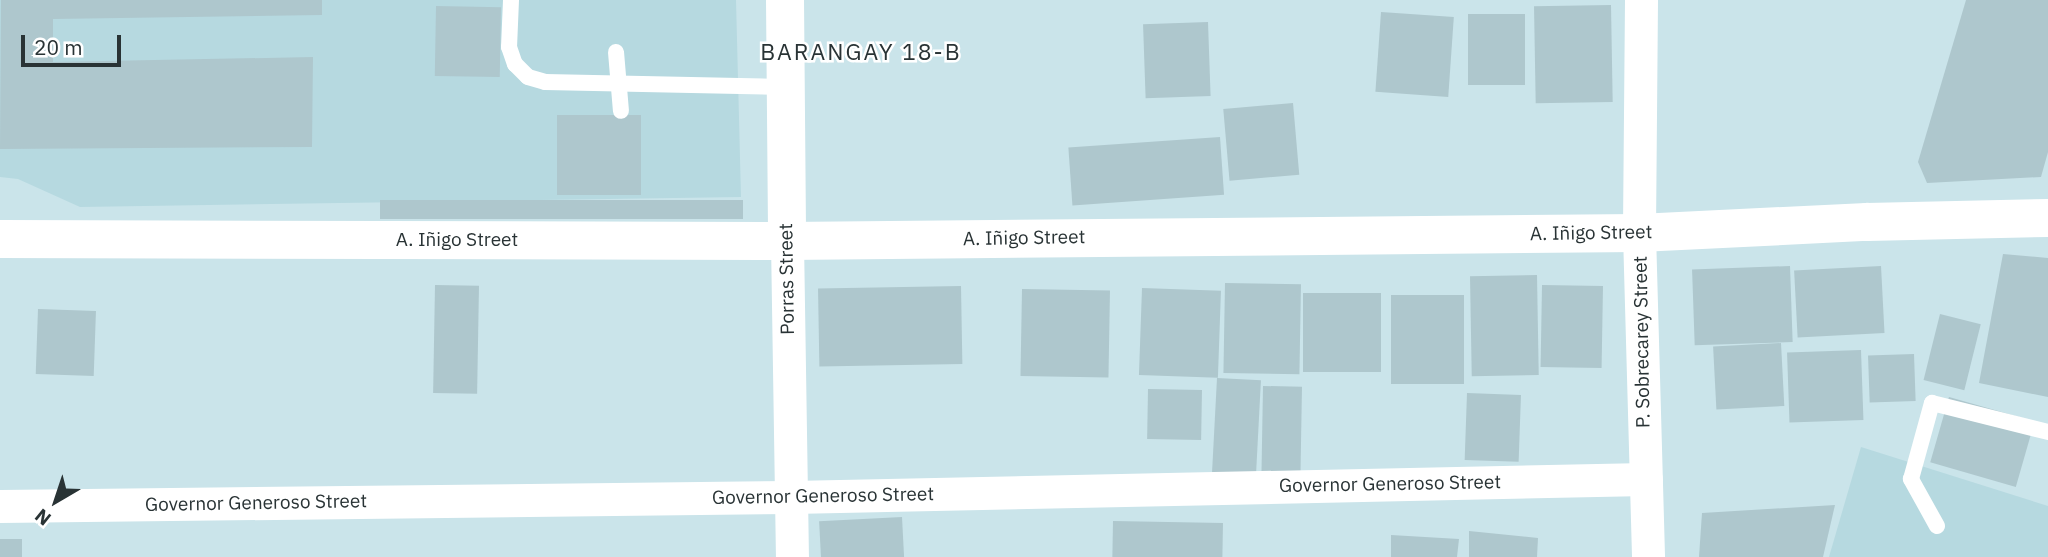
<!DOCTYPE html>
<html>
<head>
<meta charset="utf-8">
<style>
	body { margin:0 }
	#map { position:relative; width:2048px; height:557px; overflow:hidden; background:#cae4ea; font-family:"IBM Plex Sans",sans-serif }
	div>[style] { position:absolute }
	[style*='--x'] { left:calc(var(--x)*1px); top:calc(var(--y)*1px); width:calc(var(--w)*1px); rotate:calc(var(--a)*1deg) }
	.built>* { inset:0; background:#b6d9e0 }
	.building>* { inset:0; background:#aec7cd; transform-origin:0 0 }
	.service>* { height:16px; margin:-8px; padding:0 8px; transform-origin:8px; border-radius:8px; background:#fff }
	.minor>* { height:33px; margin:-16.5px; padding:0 16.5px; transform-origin:16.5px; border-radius:16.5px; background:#fff }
	.tertiary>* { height:38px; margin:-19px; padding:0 19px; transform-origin:19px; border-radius:19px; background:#fff }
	span { translate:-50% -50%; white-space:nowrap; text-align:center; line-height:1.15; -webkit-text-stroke:5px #fff; paint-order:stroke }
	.street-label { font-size:19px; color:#293335 }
	.quarter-label { font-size:23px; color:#293335; letter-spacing:2px }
	.north { position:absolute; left:21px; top:466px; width:70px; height:70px; -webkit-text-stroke:5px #fff; paint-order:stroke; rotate:219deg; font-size:19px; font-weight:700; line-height:28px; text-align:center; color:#293335 }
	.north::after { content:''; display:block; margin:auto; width:24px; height:32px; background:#293335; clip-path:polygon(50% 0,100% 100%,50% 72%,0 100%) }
	.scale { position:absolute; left:21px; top:35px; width:100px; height:32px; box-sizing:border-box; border:4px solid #293335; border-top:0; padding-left:9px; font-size:21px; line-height:24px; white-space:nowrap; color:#293335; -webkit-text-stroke:5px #fff; paint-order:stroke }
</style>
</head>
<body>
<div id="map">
	<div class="built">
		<div style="clip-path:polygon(0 0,736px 0,741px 197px,80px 207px,18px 179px,0 177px)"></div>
		<div style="clip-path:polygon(1861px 447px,2048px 506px,2048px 557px,1829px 557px)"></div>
	</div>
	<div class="building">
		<div style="clip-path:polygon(1px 0,322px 0,322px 15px,53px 19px,53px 62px,313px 57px,312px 147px,0 149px)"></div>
		<div style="clip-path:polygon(1966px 0,2048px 0,2048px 152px,2041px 177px,1927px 183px,1918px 162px)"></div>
		<div style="left:1611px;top:5px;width:97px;height:77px;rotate:89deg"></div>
		<div style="left:436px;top:6px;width:65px;height:70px;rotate:1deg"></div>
		<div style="left:1381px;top:12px;width:73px;height:80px;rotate:4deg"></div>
		<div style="left:1468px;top:14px;width:57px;height:71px"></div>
		<div style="left:1208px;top:22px;width:74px;height:65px;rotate:88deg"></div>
		<div style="left:1293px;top:103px;width:72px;height:70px;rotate:85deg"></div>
		<div style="left:557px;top:115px;width:84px;height:80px"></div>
		<div style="left:1220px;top:137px;width:58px;height:152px;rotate:86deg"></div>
		<div style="left:743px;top:200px;width:19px;height:363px;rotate:90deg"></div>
		<div style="clip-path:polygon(2003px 254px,2048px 258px,2048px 397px,1979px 383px)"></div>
		<div style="left:1790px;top:266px;width:76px;height:98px;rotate:88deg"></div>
		<div style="left:1881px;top:266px;width:67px;height:87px;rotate:87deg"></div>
		<div style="left:1537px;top:275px;width:100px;height:67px;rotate:89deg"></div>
		<div style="left:1225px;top:283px;width:76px;height:90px;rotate:1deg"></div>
		<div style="left:435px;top:285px;width:44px;height:108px;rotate:1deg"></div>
		<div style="left:961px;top:286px;width:78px;height:143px;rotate:89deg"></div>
		<div style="left:1603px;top:286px;width:82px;height:61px;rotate:91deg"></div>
		<div style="left:1142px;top:288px;width:79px;height:87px;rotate:2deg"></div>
		<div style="left:1022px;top:289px;width:88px;height:87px;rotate:1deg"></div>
		<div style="left:1303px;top:293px;width:78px;height:79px"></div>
		<div style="left:1391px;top:295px;width:73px;height:89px"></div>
		<div style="left:38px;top:309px;width:58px;height:65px;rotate:2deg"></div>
		<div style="left:1940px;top:314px;width:42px;height:68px;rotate:14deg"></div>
		<div style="left:1781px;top:343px;width:63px;height:68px;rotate:87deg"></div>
		<div style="left:1861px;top:350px;width:70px;height:74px;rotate:88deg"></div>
		<div style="left:1914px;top:354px;width:47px;height:46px;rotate:88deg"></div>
		<div style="left:1217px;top:378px;width:44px;height:106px;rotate:3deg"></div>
		<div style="left:1263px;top:386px;width:39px;height:97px;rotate:1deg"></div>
		<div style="left:1148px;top:389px;width:54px;height:50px;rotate:1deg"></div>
		<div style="left:1467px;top:393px;width:54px;height:67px;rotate:2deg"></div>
		<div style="left:1949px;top:397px;width:89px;height:68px;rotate:16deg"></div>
		<div style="clip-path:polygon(1835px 505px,1823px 557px,1699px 557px,1702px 513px)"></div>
		<div style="left:902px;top:517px;width:40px;height:83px;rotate:87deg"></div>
		<div style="left:1113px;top:521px;width:110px;height:36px;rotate:1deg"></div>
		<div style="clip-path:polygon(1469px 531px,1538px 538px,1537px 557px,1469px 557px)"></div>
		<div style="clip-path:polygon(1391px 535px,1459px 539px,1457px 557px,1391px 557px)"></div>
		<div style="left:22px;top:539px;width:18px;height:22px;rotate:90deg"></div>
	</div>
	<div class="service">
		<div style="--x:511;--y:0;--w:47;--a:92.4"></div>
		<div style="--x:509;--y:47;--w:18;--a:71"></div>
		<div style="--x:515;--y:64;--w:18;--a:45"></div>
		<div style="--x:528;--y:77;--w:18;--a:16"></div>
		<div style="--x:545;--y:82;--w:239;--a:1.2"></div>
		<div style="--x:616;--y:52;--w:59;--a:85.2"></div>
		<div style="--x:1937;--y:526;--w:54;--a:-119"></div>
		<div style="--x:1911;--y:479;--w:79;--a:-74.6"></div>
		<div style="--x:1932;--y:403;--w:120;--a:14"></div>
	</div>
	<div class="minor">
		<div style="--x:1641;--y:0;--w:233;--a:90.5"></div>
		<div style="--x:1639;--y:233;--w:324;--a:88.4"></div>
		<div style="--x:787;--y:241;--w:316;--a:89.1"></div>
		<div style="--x:0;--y:506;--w:792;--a:-0.65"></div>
		<div style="--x:792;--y:497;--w:854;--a:-1.21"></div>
	</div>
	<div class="tertiary">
		<div style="--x:785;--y:0;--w:241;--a:89.5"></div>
		<div style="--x:0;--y:239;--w:787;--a:0.15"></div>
		<div style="--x:787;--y:241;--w:852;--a:-0.54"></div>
		<div style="--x:1639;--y:233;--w:228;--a:-2.8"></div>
		<div style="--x:1867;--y:222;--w:181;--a:-1.3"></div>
	</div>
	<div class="street-label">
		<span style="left:1591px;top:233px;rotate:-1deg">A. Iñigo Street</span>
		<span style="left:1024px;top:238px;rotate:-1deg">A. Iñigo Street</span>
		<span style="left:457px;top:240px">A. Iñigo Street</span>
		<span style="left:787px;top:279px;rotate:-91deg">Porras Street</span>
		<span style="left:1642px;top:342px;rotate:-91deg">P. Sobrecarey Street</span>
		<span style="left:1390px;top:484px;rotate:-1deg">Governor Generoso Street</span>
		<span style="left:823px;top:496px;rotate:-1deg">Governor Generoso Street</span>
		<span style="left:256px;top:503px;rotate:-1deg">Governor Generoso Street</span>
	</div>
	<div class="quarter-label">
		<span style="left:861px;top:51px">BARANGAY 18-B</span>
	</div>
	<div class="north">N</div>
	<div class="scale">20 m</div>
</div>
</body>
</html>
